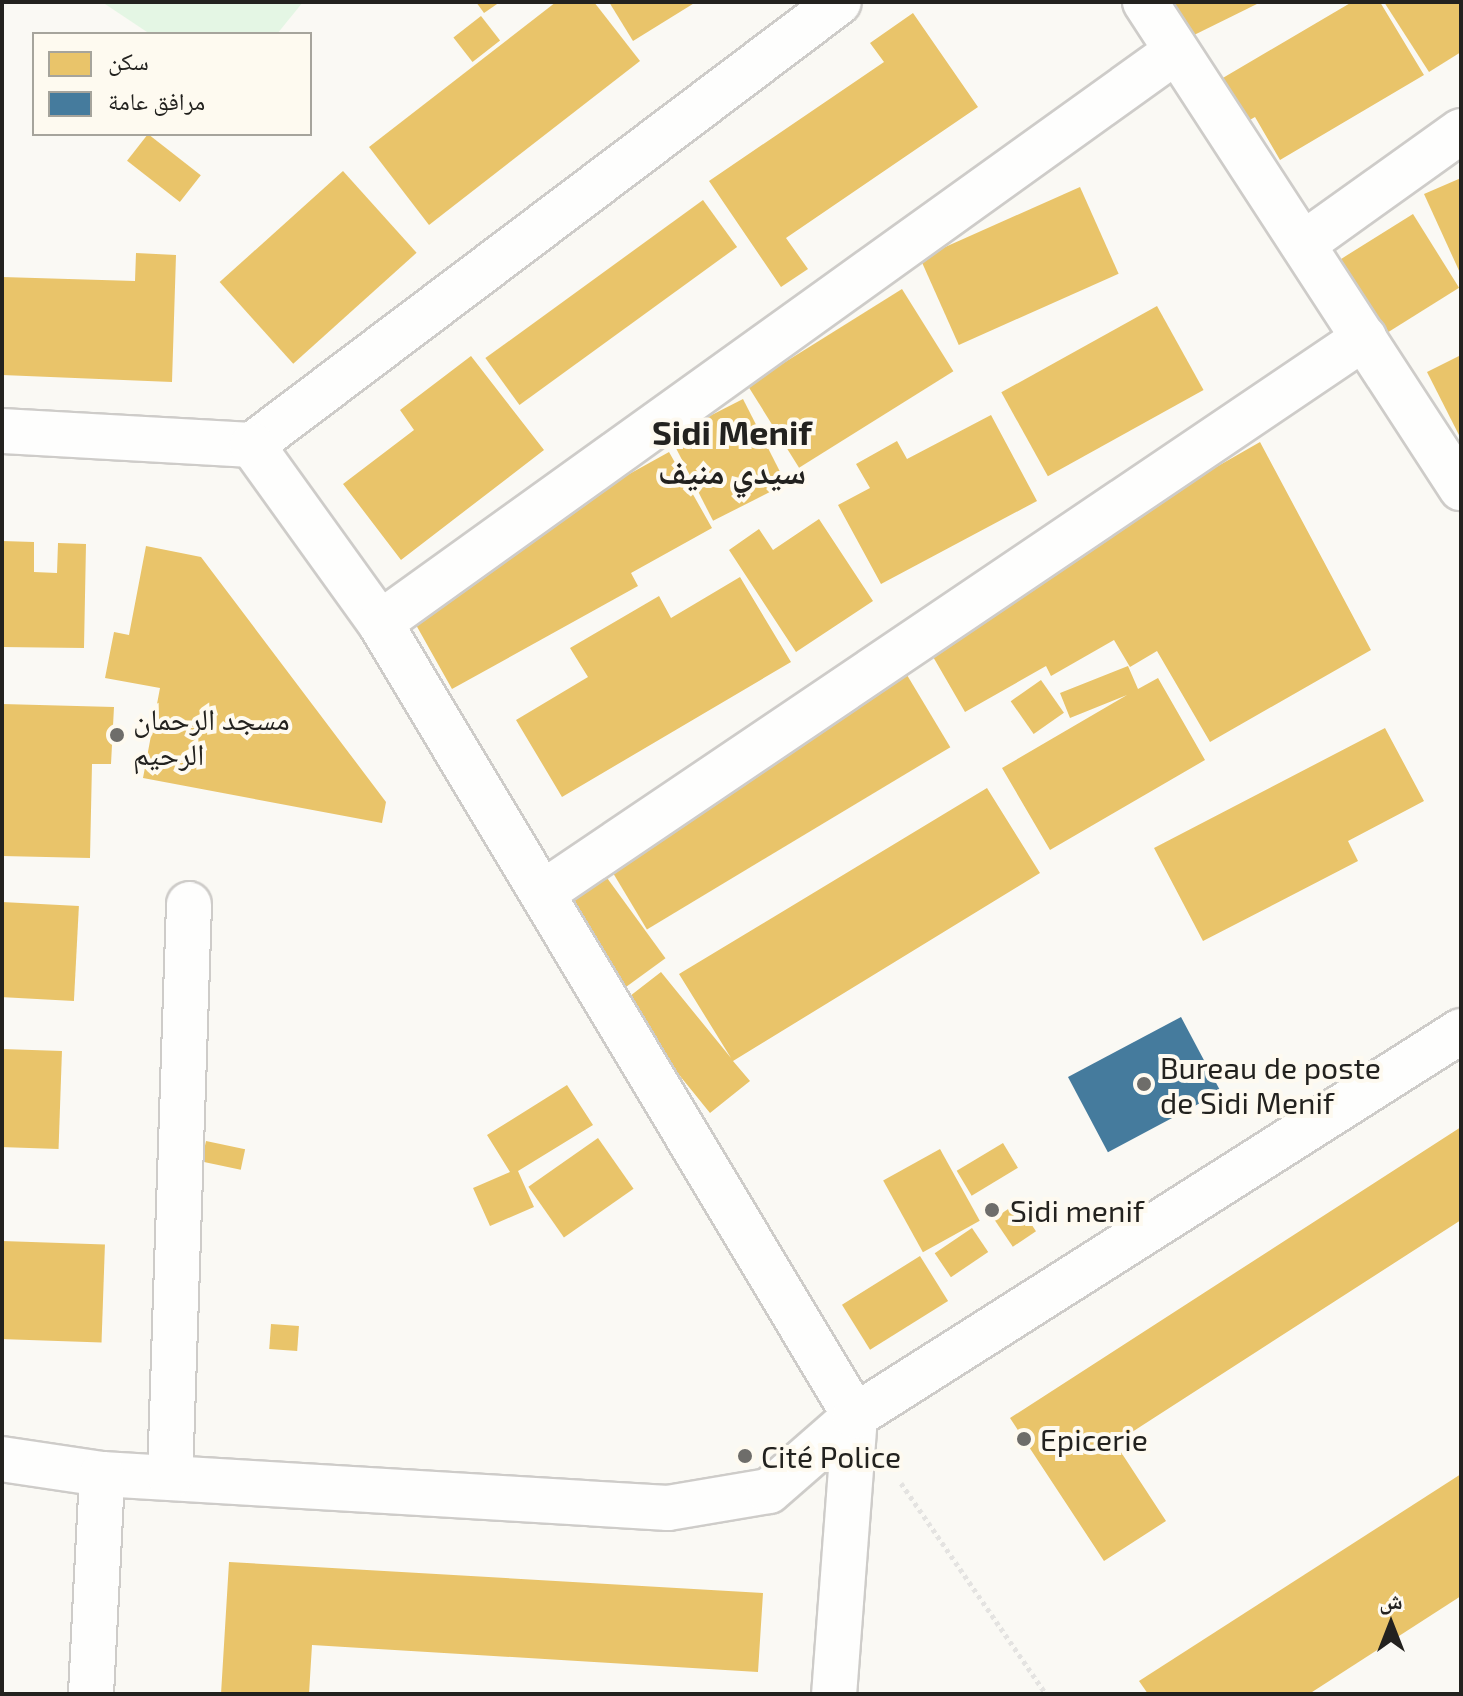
<!DOCTYPE html>
<html>
<head>
<meta charset="utf-8">
<style>
	body { margin:0 }
	#map { position:relative; width:1463px; height:1696px; overflow:hidden; background:#faf9f4; font-family:"Exo 2","Noto Naskh Arabic",sans-serif }
	div>[style] { position:absolute }
	[style*='--x'] { left:calc(var(--x)*1px); top:calc(var(--y)*1px); width:calc(var(--w)*1px); rotate:calc(var(--a)*1deg) }
	.green>* { inset:0; background:#e4f6e4 }
	.homes>* { inset:0; background:#e9c46a; transform-origin:0 0 }
	.public>* { inset:0; background:#457b9d; transform-origin:0 0 }
	.path>* { height:5px; margin-top:-2.5px; transform-origin:0; background:repeating-linear-gradient(90deg,#e4e3e1 0 4px,transparent 0 8px) }
	.roads { filter:drop-shadow(2px 0 #ceccc9) drop-shadow(-2px 0 #ceccc9) drop-shadow(0 2px #ceccc9) drop-shadow(0 -2px #ceccc9) }
	.minor>* { height:44px; margin:-22px; padding:0 22px; transform-origin:22px; border-radius:22px; background:#fefefd }
	.dots>* { width:22px; height:22px; translate:-50% -50%; box-sizing:border-box; border:4px solid #fefaf0; border-radius:50% }
	span { translate:-50% -50%; white-space:nowrap; text-align:center; line-height:1.15; -webkit-text-stroke:8px #fefaf0; paint-order:stroke }
	.poi-label { font-size:30px; color:#23221f }
	.left { translate:0 -50%; text-align:left }
	.quarter-label { font-size:34px; color:#23221f; font-weight:700 }
	.frame { position:absolute; inset:0; border:4px solid #23221f; pointer-events:none }
	.legend { position:absolute; left:32px; top:32px; width:280px; height:104px; box-sizing:border-box; background:#fefaf0; border:2px solid #a6a49c; margin:0; padding:10px 14px; list-style:none; font-size:24px; color:#23221f }
	.legend li { display:flex; align-items:center; gap:16px; height:40px }
	.legend b { width:40px; border:2px solid #a6a49c }
	.north { position:absolute; left:1351px; top:1584px; width:80px; height:80px; -webkit-text-stroke:6px #fefaf0; paint-order:stroke; rotate:0deg; font-size:22px; font-weight:700; line-height:32px; text-align:center; color:#23221f }
	.north::after { content:''; display:block; margin:auto; width:28px; height:36px; background:#23221f; clip-path:polygon(50% 0,100% 100%,50% 72%,0 100%) }
</style>
</head>
<body>
<div id="map">
	<div class="green">
		<div style="clip-path:polygon(102px 2px,303px 2px,277px 34px,150px 34px)"></div>
	</div>
	<div class="homes">
		<div style="clip-path:polygon(476px 2px,500px 2px,484px 13px)"></div>
		<div style="clip-path:polygon(556px 2px,594px 2px,640px 61px,429px 225px,369px 147px)"></div>
		<div style="clip-path:polygon(609px 2px,696px 2px,633px 41px)"></div>
		<div style="clip-path:polygon(1168px 2px,1261px 2px,1186px 39px)"></div>
		<div style="clip-path:polygon(1352px 2px,1380px 2px,1424px 75px,1280px 160px,1255px 117px,1241px 125px,1216px 82px)"></div>
		<div style="clip-path:polygon(1384px 2px,1461px 2px,1461px 52px,1429px 72px)"></div>
		<div style="clip-path:polygon(913px 13px,978px 107px,786px 238px,808px 269px,781px 287px,709px 181px,884px 62px,870px 43px)"></div>
		<div style="left:481px;top:16px;width:31px;height:35px;rotate:52deg"></div>
		<div style="left:148px;top:134px;width:67px;height:34px;rotate:38deg"></div>
		<div style="left:343px;top:171px;width:110px;height:166px;rotate:48deg"></div>
		<div style="clip-path:polygon(1461px 178px,1461px 275px,1424px 194px)"></div>
		<div style="left:1080px;top:187px;width:95px;height:175px;rotate:66deg"></div>
		<div style="left:703px;top:200px;width:58px;height:269px;rotate:54deg"></div>
		<div style="left:1413px;top:214px;width:87px;height:89px;rotate:58deg"></div>
		<div style="clip-path:polygon(136px 253px,176px 255px,172px 382px,2px 375px,2px 277px,135px 281px)"></div>
		<div style="left:902px;top:289px;width:97px;height:182px;rotate:58deg"></div>
		<div style="left:1157px;top:306px;width:96px;height:178px;rotate:61deg"></div>
		<div style="clip-path:polygon(1461px 355px,1461px 439px,1427px 372px)"></div>
		<div style="clip-path:polygon(471px 356px,544px 450px,401px 560px,343px 484px,414px 430px,400px 410px)"></div>
		<div style="left:743px;top:399px;width:95px;height:82px;rotate:63deg"></div>
		<div style="clip-path:polygon(991px 415px,1037px 501px,881px 584px,838px 505px,870px 488px,856px 464px,897px 441px,907px 459px)"></div>
		<div style="clip-path:polygon(1260px 442px,1371px 650px,1210px 742px,1157px 651px,1130px 667px,1114px 640px,1051px 676px,1046px 666px,965px 712px,921px 636px)"></div>
		<div style="clip-path:polygon(669px 452px,712px 528px,631px 573px,638px 586px,452px 689px,402px 600px)"></div>
		<div style="clip-path:polygon(819px 519px,873px 601px,796px 652px,729px 550px,759px 529px,773px 550px)"></div>
		<div style="clip-path:polygon(2px 541px,34px 542px,34px 572px,57px 573px,58px 543px,86px 544px,84px 648px,2px 647px)"></div>
		<div style="clip-path:polygon(146px 546px,201px 557px,386px 802px,382px 823px,143px 778px,160px 688px,105px 678px,114px 632px,129px 635px)"></div>
		<div style="clip-path:polygon(740px 577px,791px 662px,562px 797px,516px 720px,588px 677px,570px 648px,659px 596px,671px 618px)"></div>
		<div style="clip-path:polygon(1128px 666px,1138px 689px,1158px 678px,1205px 760px,1050px 850px,1002px 768px,1127px 695px,1070px 718px,1060px 693px)"></div>
		<div style="left:904px;top:670px;width:90px;height:354px;rotate:59deg"></div>
		<div style="left:1041px;top:680px;width:40px;height:37px;rotate:55deg"></div>
		<div style="clip-path:polygon(2px 704px,114px 707px,111px 764px,92px 764px,90px 858px,2px 856px)"></div>
		<div style="clip-path:polygon(1385px 728px,1424px 801px,1348px 841px,1358px 861px,1203px 941px,1154px 848px)"></div>
		<div style="clip-path:polygon(987px 788px,1040px 873px,733px 1061px,750px 1081px,710px 1113px,621px 1003px,661px 972px,731px 1058px,679px 974px)"></div>
		<div style="left:602px;top:871px;width:108px;height:51px;rotate:54deg"></div>
		<div style="left:2px;top:902px;width:77px;height:95px;rotate:3deg"></div>
		<div style="left:2px;top:1049px;width:60px;height:98px;rotate:2deg"></div>
		<div style="clip-path:polygon(567px 1085px,593px 1125px,518px 1171px,534px 1207px,490px 1226px,473px 1188px,510px 1172px,487px 1135px)"></div>
		<div style="clip-path:polygon(1461px 1127px,1461px 1220px,1115px 1443px,1166px 1521px,1104px 1561px,1010px 1418px)"></div>
		<div style="left:598px;top:1138px;width:62px;height:85px;rotate:55deg"></div>
		<div style="left:206px;top:1141px;width:40px;height:21px;rotate:12deg"></div>
		<div style="left:1003px;top:1143px;width:29px;height:54px;rotate:59deg"></div>
		<div style="left:940px;top:1149px;width:82px;height:65px;rotate:61deg"></div>
		<div style="left:1017px;top:1203px;width:34px;height:28px;rotate:56deg"></div>
		<div style="left:972px;top:1228px;width:29px;height:45px;rotate:56deg"></div>
		<div style="left:2px;top:1241px;width:103px;height:98px;rotate:2deg"></div>
		<div style="left:920px;top:1256px;width:53px;height:92px;rotate:58deg"></div>
		<div style="left:271px;top:1324px;width:28px;height:25px;rotate:4deg"></div>
		<div style="clip-path:polygon(1461px 1474px,1461px 1596px,1309px 1694px,1148px 1694px,1139px 1681px)"></div>
		<div style="clip-path:polygon(229px 1562px,763px 1593px,758px 1672px,312px 1645px,309px 1694px,221px 1694px)"></div>
	</div>
	<div class="public">
		<div style="left:1181px;top:1017px;width:85px;height:128px;rotate:62deg"></div>
	</div>
	<div class="path">
		<div style="--x:901;--y:1483;--w:256;--a:55.5"></div>
	</div>
	<div class="roads">
		<div class="minor">
			<div style="--x:1145;--y:2;--w:580;--a:56.97"></div>
			<div style="--x:1303;--y:244;--w:194;--a:-35.6"></div>
			<div style="--x:2;--y:431;--w:250;--a:3.2"></div>
			<div style="--x:252;--y:445;--w:735;--a:-37.04"></div>
			<div style="--x:252;--y:445;--w:219;--a:54.3"></div>
			<div style="--x:380;--y:623;--w:924;--a:59.08"></div>
			<div style="--x:855;--y:1416;--w:279;--a:94.3"></div>
			<div style="--x:380;--y:623;--w:979;--a:-35.69"></div>
			<div style="--x:544;--y:892;--w:990;--a:-34.04"></div>
			<div style="--x:2;--y:1459;--w:101;--a:8.5"></div>
			<div style="--x:102;--y:1474;--w:567;--a:3.44"></div>
			<div style="--x:668;--y:1508;--w:102;--a:-9.6"></div>
			<div style="--x:769;--y:1491;--w:114;--a:-41.1"></div>
			<div style="--x:855;--y:1416;--w:718;--a:-32.43"></div>
			<div style="--x:170;--y:1477;--w:573;--a:-88.1"></div>
			<div style="--x:91;--y:1694;--w:220;--a:-87.1"></div>
		</div>
	</div>
	<div class="dots">
		<div style="left:117px;top:735px;background:#6e6d6a"></div>
		<div style="left:1144px;top:1084px;background:#6e6d6a"></div>
		<div style="left:992px;top:1210px;background:#6e6d6a"></div>
		<div style="left:1024px;top:1439px;background:#6e6d6a"></div>
		<div style="left:745px;top:1456px;background:#6e6d6a"></div>
	</div>
	<div class="poi-label">
		<span class="left" style="left:133px;top:735px">مسجد الرحمان<br>الرحيم</span>
		<span class="left" style="left:1160px;top:1084px">Bureau de poste<br>de Sidi Menif</span>
		<span class="left" style="left:1010px;top:1210px">Sidi menif</span>
		<span class="left" style="left:1040px;top:1439px">Epicerie</span>
		<span class="left" style="left:761px;top:1456px">Cité Police</span>
	</div>
	<div class="quarter-label">
		<span style="left:732px;top:451px">Sidi Menif<br>سيدي منيف</span>
	</div>
	<div class="frame"></div>
	<ul class="legend">
	<li><b style="height:22px;background:#e9c46a"></b>سكن</li>
	<li><b style="height:22px;background:#457b9d"></b>مرافق عامة</li>
	</ul>
	<div class="north">ش</div>
</div>
</body>
</html>
